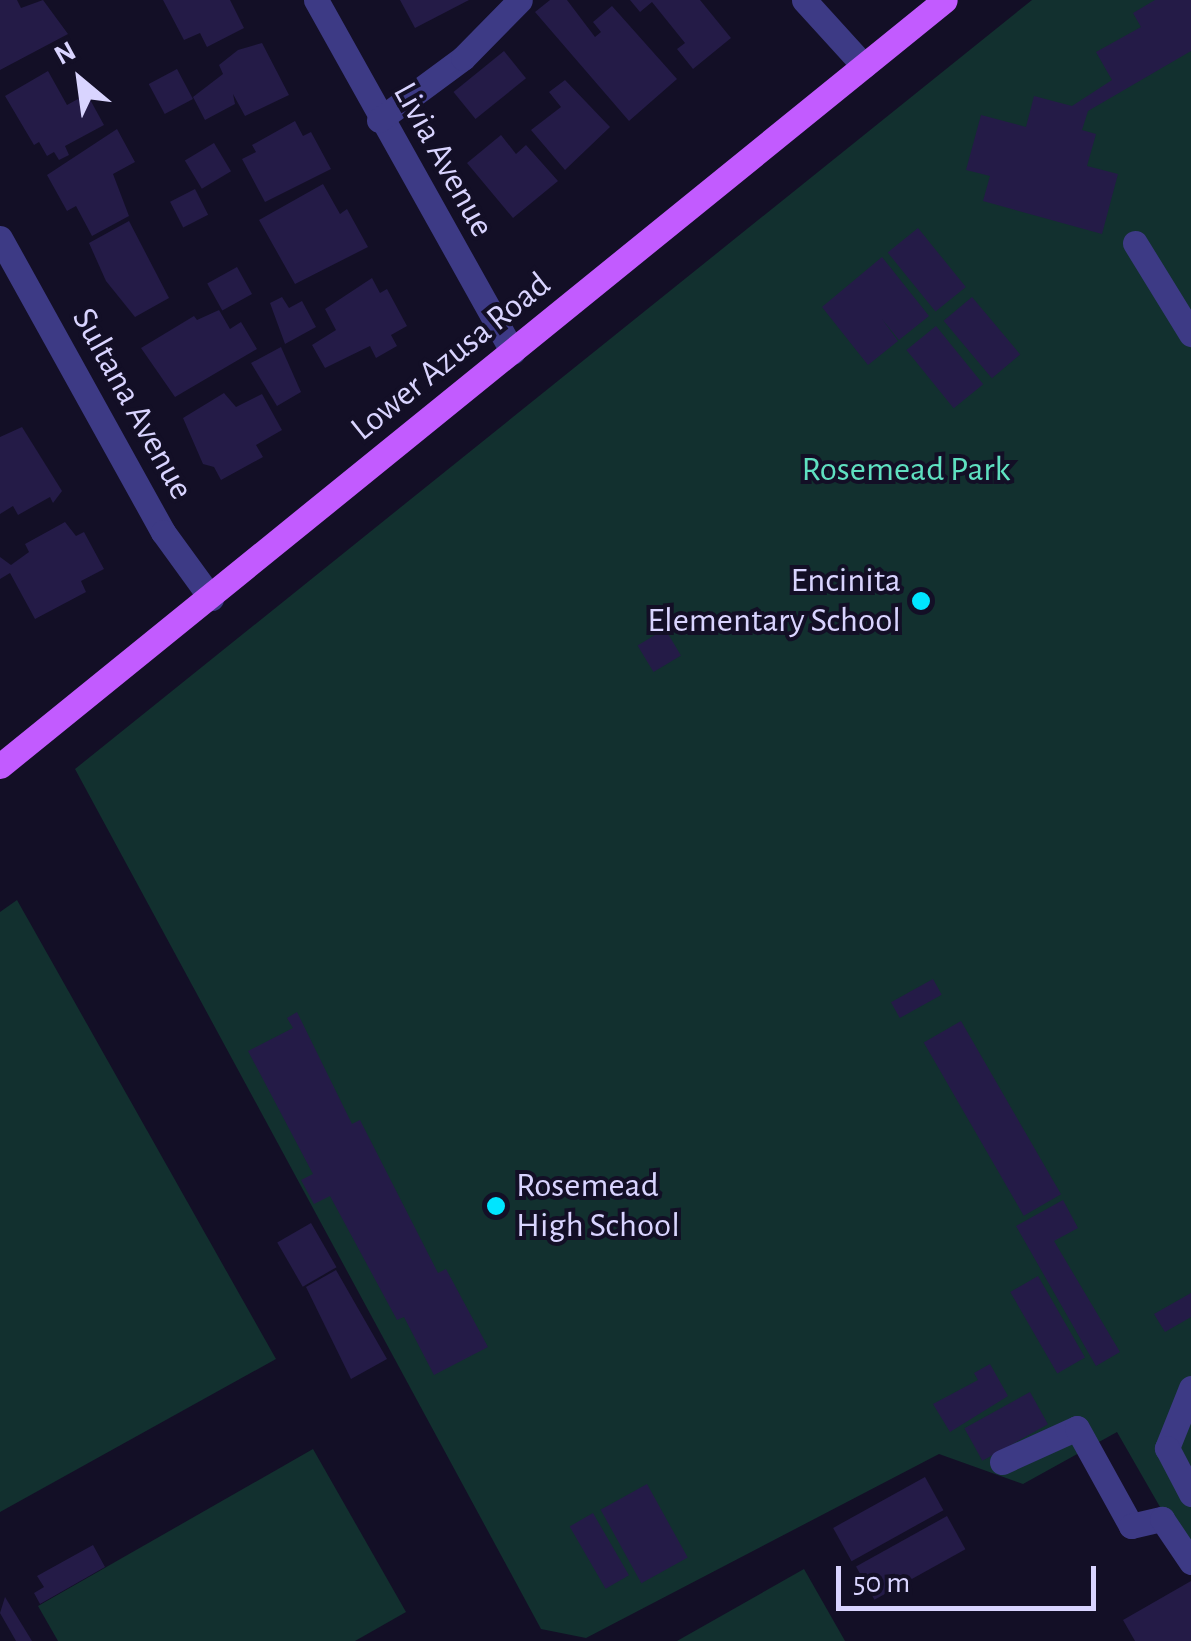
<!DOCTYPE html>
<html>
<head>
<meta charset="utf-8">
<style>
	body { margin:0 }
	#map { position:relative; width:1191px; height:1641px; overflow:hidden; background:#130f26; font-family:"Alegreya Sans",sans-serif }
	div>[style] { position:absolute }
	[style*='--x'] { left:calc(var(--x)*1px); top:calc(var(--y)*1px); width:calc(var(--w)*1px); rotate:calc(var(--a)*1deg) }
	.green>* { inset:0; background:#12302f }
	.building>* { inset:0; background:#241b47; transform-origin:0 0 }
	.minor>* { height:25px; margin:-12.5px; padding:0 12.5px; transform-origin:12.5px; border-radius:12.5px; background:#3d3a85 }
	.major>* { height:25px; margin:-12.5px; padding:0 12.5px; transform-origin:12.5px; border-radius:12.5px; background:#c25bff }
	.dots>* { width:28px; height:28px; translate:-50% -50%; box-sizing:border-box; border:5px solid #130f26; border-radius:50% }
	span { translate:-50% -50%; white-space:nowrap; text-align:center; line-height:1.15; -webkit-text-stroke:8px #130f26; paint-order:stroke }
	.street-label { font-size:35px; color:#d9d4ff }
	.park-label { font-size:35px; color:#5fe0c0 }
	.poi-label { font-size:35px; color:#d9d4ff }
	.right { translate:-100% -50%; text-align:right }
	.left { translate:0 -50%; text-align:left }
	.north { position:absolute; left:30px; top:30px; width:100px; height:100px; -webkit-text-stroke:8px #130f26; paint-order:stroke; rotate:331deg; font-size:28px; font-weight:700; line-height:40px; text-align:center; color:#d9d4ff }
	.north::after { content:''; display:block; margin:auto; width:35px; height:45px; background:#d9d4ff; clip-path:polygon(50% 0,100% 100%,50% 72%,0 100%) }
	.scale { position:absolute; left:836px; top:1566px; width:260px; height:45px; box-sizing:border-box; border:5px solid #d9d4ff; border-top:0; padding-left:12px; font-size:30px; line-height:35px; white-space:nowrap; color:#d9d4ff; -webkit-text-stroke:8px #130f26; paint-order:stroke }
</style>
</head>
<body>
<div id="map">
	<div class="green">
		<div style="clip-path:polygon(1032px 0,1191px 0,1191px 1561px,1117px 1432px,1023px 1484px,939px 1454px,586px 1638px,541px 1629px,75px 769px)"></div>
		<div style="clip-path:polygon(17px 900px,276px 1359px,0 1512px,0 912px)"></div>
		<div style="clip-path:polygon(313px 1449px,406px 1612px,355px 1641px,58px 1641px,38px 1606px)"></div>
		<div style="clip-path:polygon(804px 1569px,845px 1641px,677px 1641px)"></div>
	</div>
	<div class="building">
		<div style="clip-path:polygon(0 0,17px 0,21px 8px,43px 0,68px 34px,0 70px)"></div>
		<div style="clip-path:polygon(163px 0,230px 0,244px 28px,207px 47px,200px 33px,184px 40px)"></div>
		<div style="clip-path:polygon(400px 0,469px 0,415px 28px)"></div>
		<div style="clip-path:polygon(550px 0,567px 0,595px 37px,601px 32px,593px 22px,612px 6px,677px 79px,629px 121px,535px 12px)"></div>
		<div style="clip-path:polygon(630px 0,700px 0,731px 38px,693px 69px,677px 49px,685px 43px,652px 2px,640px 12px)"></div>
		<div style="clip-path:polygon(1155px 0,1191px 0,1191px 51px,1088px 111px,1082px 130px,1096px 134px,1087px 166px,1118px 174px,1102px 234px,983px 201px,990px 176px,966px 170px,981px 115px,1026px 127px,1034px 96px,1072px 106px,1112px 80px,1096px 52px,1141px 27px,1133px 13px)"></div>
		<div style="clip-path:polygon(262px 43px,289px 95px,245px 116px,233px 94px,235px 104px,205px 120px,193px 97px,223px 74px,219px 65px,238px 50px)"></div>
		<div style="left:504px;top:51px;width:35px;height:65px;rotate:51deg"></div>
		<div style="left:177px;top:69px;width:34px;height:32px;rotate:62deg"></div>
		<div style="clip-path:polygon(48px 71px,67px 105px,87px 94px,104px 125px,65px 146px,69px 155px,59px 160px,54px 152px,47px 156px,39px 142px,34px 145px,5px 96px)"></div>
		<div style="clip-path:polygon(565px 80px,610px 127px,565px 170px,531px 130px,561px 107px,549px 92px)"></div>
		<div style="clip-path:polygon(295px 121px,303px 136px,311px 132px,331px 169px,265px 202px,242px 159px,256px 152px,252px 145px)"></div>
		<div style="clip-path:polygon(117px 129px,135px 162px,113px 174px,129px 216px,92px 236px,76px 206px,67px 211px,47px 175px)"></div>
		<div style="clip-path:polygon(501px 135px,516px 154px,526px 145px,558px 181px,513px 218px,467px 163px)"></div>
		<div style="left:214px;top:143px;width:33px;height:34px;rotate:59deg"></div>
		<div style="clip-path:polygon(323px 184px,340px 214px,347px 209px,368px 247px,295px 284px,259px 220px)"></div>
		<div style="left:195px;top:189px;width:29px;height:28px;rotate:63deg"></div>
		<div style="clip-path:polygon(129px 221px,169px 298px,135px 317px,106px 281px,89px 243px)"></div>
		<div style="left:918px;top:228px;width:76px;height:39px;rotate:51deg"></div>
		<div style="clip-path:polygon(882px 257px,929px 316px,899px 340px,882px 319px,898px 341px,868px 365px,822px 307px)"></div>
		<div style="left:237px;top:267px;width:31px;height:34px;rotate:61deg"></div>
		<div style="clip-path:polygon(372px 278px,380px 293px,387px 289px,407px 326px,391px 335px,397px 346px,376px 358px,370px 346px,325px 368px,312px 345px,336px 330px,325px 309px)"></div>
		<div style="clip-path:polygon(282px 297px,289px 308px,302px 301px,316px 327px,285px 344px,270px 303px)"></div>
		<div style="left:972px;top:297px;width:75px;height:37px;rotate:50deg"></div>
		<div style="clip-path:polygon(219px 310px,230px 329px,241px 322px,257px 349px,175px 397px,141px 348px,194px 316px,197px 320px)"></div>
		<div style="left:936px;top:326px;width:75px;height:38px;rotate:51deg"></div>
		<div style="clip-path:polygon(281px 347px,301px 392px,277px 406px,251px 363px)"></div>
		<div style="clip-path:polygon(224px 393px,236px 407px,262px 394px,282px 430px,256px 445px,263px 457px,221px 480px,214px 467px,203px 464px,183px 418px)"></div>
		<div style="clip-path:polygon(22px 427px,62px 491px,53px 503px,50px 497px,18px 515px,13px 506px,0 514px,0 437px)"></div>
		<div style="clip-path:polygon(65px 522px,76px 536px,84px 532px,104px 569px,81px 581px,86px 592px,35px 619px,10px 573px,0 579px,0 557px,11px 565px,29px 552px,25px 544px)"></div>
		<div style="left:665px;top:629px;width:31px;height:32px;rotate:59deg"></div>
		<div style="left:933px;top:979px;width:18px;height:48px;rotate:61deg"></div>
		<div style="clip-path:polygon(297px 1012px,352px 1124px,360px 1120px,438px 1273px,446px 1269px,488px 1347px,434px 1375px,404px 1317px,397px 1320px,330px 1196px,314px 1204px,301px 1180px,313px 1174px,248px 1051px,293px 1028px,287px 1018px)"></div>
		<div style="left:961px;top:1021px;width:200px;height:43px;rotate:60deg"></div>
		<div style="clip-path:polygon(1063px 1200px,1078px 1228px,1054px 1241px,1120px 1352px,1096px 1366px,1016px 1226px)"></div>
		<div style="left:311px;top:1223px;width:51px;height:39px;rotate:60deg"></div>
		<div style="clip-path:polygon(336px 1270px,387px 1359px,351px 1379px,306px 1287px)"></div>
		<div style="left:1038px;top:1276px;width:94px;height:32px;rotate:60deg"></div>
		<div style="clip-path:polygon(1191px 1293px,1191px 1317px,1165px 1332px,1154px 1314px)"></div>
		<div style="clip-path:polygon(990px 1364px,1008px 1396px,950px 1432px,933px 1404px,978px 1380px,974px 1373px)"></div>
		<div style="left:1030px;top:1392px;width:37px;height:75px;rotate:61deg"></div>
		<div style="left:925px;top:1477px;width:38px;height:105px;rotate:61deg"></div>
		<div style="left:647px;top:1484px;width:84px;height:53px;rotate:61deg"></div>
		<div style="left:593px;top:1513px;width:72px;height:27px;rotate:60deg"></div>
		<div style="left:947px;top:1516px;width:38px;height:104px;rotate:61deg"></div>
		<div style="clip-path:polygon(93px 1545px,105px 1567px,40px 1604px,34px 1593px,44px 1587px,37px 1576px)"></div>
		<div style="clip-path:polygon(1191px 1581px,1191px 1641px,1135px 1641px,1123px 1620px)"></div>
		<div style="clip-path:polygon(5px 1597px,32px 1641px,16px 1641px,0 1613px)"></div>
	</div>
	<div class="minor">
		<div style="--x:316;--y:0;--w:403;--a:60.8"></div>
		<div style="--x:804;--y:0;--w:89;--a:47.7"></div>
		<div style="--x:379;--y:120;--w:104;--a:-36.4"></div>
		<div style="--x:463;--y:58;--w:81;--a:-45.5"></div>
		<div style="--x:0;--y:238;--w:336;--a:61"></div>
		<div style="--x:163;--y:532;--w:82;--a:54"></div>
		<div style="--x:1135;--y:243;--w:107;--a:58.4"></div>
		<div style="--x:1191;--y:1388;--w:65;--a:111.8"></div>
		<div style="--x:1167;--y:1448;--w:52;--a:62.4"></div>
		<div style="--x:1002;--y:1462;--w:82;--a:-24.4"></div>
		<div style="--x:1077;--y:1428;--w:112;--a:61.1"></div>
		<div style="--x:1131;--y:1526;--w:32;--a:-13"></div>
		<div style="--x:1162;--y:1519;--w:52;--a:56"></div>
	</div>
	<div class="major">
		<div style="--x:0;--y:766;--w:1216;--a:-39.03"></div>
	</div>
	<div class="dots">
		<div style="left:921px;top:601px;background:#00e5ff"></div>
		<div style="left:496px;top:1206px;background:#00e5ff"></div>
	</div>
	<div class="street-label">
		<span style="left:443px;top:160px;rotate:61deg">Livia Avenue</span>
		<span style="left:451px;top:357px;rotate:-39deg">Lower Azusa Road</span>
		<span style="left:132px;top:404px;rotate:61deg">Sultana Avenue</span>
	</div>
	<div class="park-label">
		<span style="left:906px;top:470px">Rosemead Park</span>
	</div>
	<div class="poi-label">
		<span class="right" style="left:901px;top:601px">Encinita<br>Elementary School</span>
		<span class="left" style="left:516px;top:1206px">Rosemead<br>High School</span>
	</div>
	<div class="north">N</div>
	<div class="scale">50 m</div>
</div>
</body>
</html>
